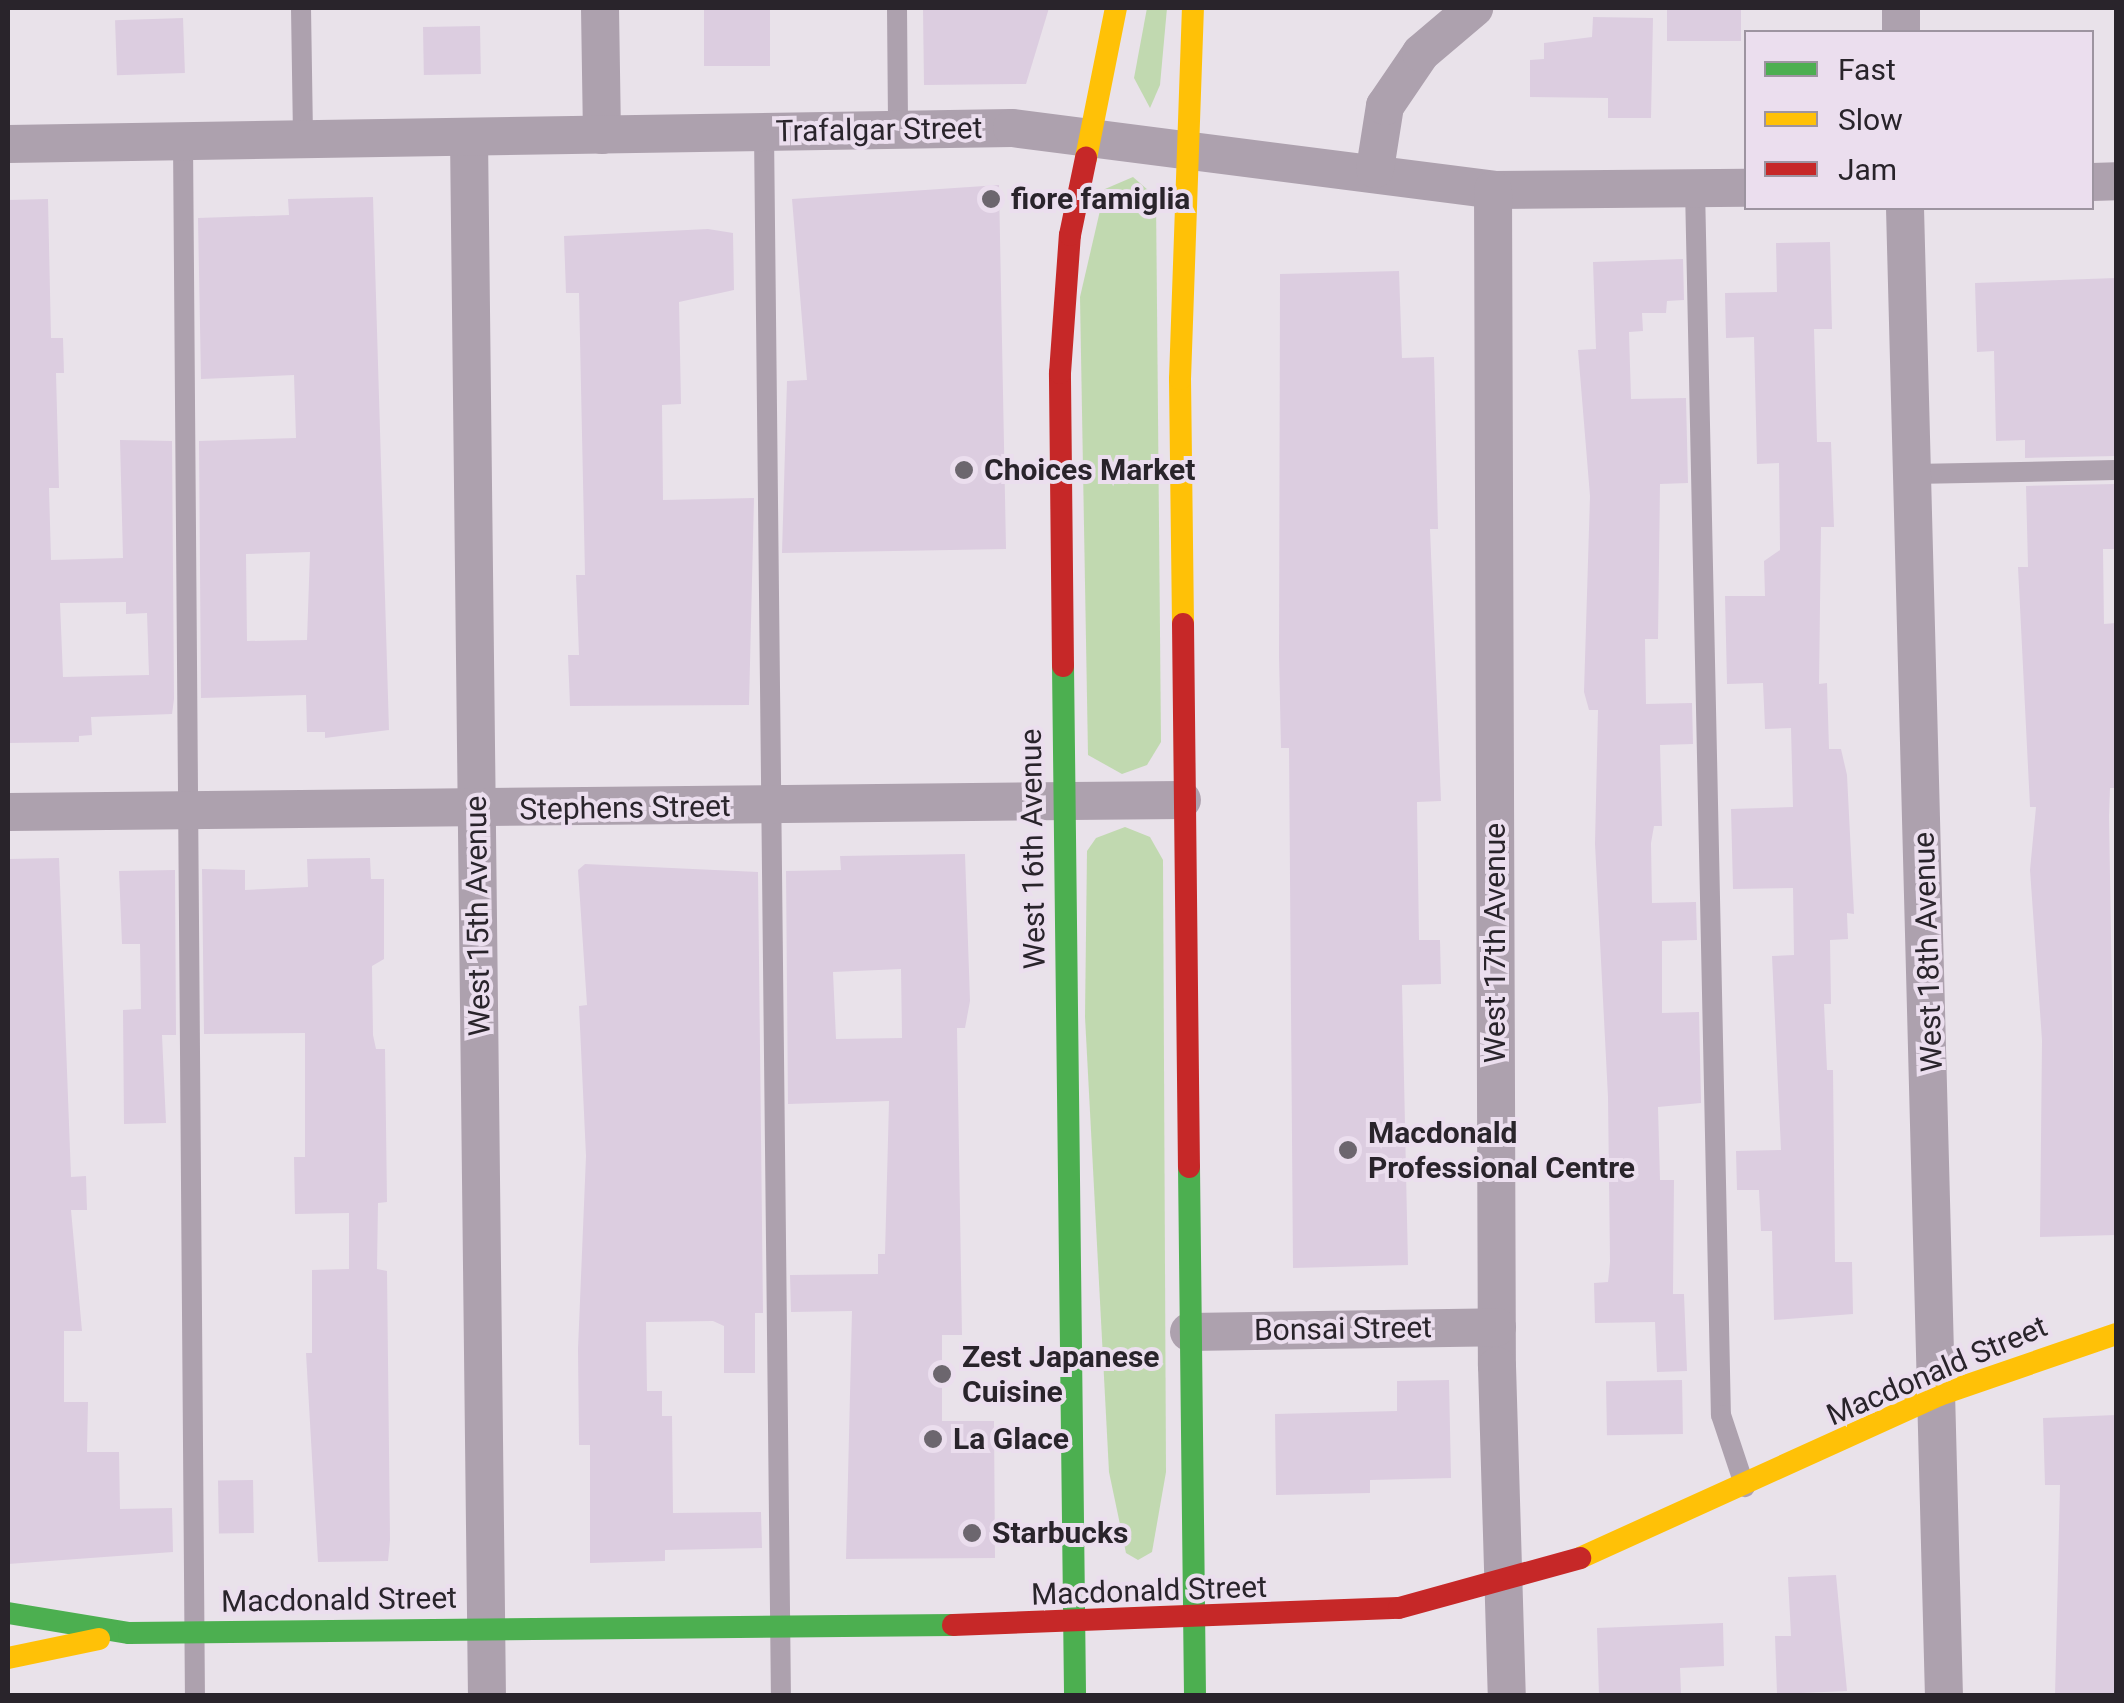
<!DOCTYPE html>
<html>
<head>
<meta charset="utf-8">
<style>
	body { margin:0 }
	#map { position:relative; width:2124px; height:1703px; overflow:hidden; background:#e9e2ea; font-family:Roboto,sans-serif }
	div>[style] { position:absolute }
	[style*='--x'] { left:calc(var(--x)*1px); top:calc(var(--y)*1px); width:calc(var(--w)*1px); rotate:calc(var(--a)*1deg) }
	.green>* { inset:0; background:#c1d9b0 }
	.building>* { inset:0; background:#dccde0; transform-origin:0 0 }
	.lane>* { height:20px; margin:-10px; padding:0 10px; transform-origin:10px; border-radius:10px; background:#ada1ae }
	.street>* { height:38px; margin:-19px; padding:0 19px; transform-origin:19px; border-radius:19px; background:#ada1ae }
	.fast>* { height:22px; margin:-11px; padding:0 11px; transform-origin:11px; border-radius:11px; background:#4caf50 }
	.slow>* { height:22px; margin:-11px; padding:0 11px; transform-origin:11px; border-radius:11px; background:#ffc107 }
	.jam>* { height:22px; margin:-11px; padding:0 11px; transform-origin:11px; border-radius:11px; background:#c62828 }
	.dots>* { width:28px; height:28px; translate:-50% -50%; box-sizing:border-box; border:5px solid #ebdeee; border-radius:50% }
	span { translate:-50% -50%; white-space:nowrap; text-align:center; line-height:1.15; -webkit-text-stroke:8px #ebdeee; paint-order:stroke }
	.street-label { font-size:30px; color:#29242b }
	.poi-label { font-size:30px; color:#29242b; font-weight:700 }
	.left { translate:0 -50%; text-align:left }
	.frame { position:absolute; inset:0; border:10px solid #29242b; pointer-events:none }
	.legend { position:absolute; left:1744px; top:30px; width:350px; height:180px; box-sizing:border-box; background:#ebdeee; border:2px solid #9d94a0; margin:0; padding:12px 18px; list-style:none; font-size:30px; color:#29242b }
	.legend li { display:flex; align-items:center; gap:20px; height:50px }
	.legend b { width:50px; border:2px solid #9d94a0 }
</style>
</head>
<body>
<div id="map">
	<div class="green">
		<div style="clip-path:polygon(1147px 8px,1167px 8px,1160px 85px,1150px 108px,1134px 78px)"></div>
		<div style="clip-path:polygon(1133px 177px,1156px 197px,1161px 742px,1147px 765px,1122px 774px,1088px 755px,1080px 297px,1105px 189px)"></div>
		<div style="clip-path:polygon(1125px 827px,1150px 837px,1163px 860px,1166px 1472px,1152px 1552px,1138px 1560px,1126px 1553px,1109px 1472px,1085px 1017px,1087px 851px,1096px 838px)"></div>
	</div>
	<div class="building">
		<div style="left:704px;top:8px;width:66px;height:58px"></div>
		<div style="clip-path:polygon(923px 8px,1049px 8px,1026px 84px,924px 85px)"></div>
		<div style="left:1667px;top:8px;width:74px;height:33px"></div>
		<div style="clip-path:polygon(1593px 17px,1653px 18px,1651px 118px,1608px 118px,1608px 98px,1530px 97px,1530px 60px,1544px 59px,1544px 43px,1592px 37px)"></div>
		<div style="left:183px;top:18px;width:55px;height:68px;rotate:88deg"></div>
		<div style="left:480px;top:26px;width:48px;height:57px;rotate:89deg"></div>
		<div style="clip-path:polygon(999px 185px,1006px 549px,782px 553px,787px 381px,807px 380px,792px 199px)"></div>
		<div style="clip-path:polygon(evenodd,373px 197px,389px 730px,325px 738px,325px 732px,307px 732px,306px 695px,201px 698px,199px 441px,296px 438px,294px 375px,201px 379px,198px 218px,289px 215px,288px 199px,373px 197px,310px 552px,307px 640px,247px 641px,246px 554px,310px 552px)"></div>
		<div style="clip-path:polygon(evenodd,48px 199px,51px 338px,63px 338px,64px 373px,56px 373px,59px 488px,49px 488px,51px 560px,123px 558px,120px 440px,172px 441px,174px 699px,172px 714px,91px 717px,92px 735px,79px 736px,79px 742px,8px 743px,8px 200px,48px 199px,126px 602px,126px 614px,147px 613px,149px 675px,63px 677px,60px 603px,126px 602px)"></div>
		<div style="clip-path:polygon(708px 229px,733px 233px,734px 290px,679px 302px,681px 404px,662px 405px,663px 500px,754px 498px,749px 705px,570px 706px,568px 655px,579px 655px,576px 575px,585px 575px,579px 293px,566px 293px,564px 236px)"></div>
		<div style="clip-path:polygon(1830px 242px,1832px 329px,1814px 329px,1817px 442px,1831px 442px,1834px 527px,1821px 527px,1819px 684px,1827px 683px,1829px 749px,1841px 749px,1847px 775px,1854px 914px,1847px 913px,1848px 939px,1830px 940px,1831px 1004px,1824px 1004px,1827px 1070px,1833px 1070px,1835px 1262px,1852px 1262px,1853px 1314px,1774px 1320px,1772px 1231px,1761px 1231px,1759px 1190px,1737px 1190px,1736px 1151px,1781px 1150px,1772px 956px,1794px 955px,1793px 888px,1733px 889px,1731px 809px,1793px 807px,1791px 728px,1765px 729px,1763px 683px,1727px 684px,1725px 596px,1765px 596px,1764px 561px,1780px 550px,1779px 463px,1757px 464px,1754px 337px,1726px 338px,1725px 293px,1777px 292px,1776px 243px)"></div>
		<div style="clip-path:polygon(1683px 259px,1684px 300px,1667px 301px,1666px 313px,1642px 313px,1643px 331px,1629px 332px,1631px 399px,1686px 398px,1688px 483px,1660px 484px,1658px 639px,1645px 639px,1646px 704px,1692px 703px,1693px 744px,1660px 745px,1662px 826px,1654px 826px,1651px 843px,1652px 903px,1696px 902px,1697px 940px,1662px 941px,1662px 1013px,1699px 1012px,1701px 1103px,1658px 1107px,1660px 1180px,1674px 1180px,1673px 1294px,1684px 1294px,1687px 1371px,1657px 1372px,1655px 1322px,1595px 1323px,1594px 1283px,1608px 1282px,1610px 1262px,1608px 1097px,1595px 844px,1598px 710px,1589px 710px,1584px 692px,1590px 496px,1578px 350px,1596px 349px,1593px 262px)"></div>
		<div style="clip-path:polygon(1399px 271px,1402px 358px,1434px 357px,1438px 529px,1430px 529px,1441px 801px,1417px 802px,1419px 940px,1440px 940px,1441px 984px,1402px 985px,1408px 1265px,1293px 1268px,1289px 748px,1281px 748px,1279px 657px,1280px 274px)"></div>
		<div style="clip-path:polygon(2116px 278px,2116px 456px,2025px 458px,2025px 440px,1996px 441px,1994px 351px,1977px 352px,1975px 283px)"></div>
		<div style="clip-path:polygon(2116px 484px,2116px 549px,2103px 549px,2104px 624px,2116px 623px,2116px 788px,2110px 788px,2109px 816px,2116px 1235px,2040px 1237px,2042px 1040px,2030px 870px,2036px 807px,2030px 807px,2018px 567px,2028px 567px,2026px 486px)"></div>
		<div style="clip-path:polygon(evenodd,965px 854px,970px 1001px,965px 1028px,957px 1028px,962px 1335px,942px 1335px,942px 1421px,994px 1421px,995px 1558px,846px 1559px,852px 1311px,791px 1312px,790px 1275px,878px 1274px,878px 1254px,885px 1254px,889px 1101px,788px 1104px,786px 871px,841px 870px,840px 856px,965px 854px,901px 969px,902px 1038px,836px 1039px,833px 972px,901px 969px)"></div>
		<div style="clip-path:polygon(59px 858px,71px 1177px,86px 1176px,87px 1210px,71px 1210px,82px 1331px,64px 1331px,64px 1402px,88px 1402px,87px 1452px,119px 1452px,120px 1509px,172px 1508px,173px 1552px,8px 1564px,8px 859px)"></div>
		<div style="clip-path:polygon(370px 858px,371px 879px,384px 879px,384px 959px,372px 966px,373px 1035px,376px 1049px,385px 1049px,387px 1202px,378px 1203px,377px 1269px,387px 1271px,390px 1540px,388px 1561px,318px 1562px,306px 1353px,312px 1353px,312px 1270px,349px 1269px,349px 1213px,295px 1214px,294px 1157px,305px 1157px,305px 1033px,204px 1034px,202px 869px,245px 870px,245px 890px,308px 887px,307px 859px)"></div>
		<div style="clip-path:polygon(585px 864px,758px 872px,763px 1313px,755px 1313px,755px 1373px,724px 1373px,724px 1326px,713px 1321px,646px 1322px,647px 1391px,662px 1391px,662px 1416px,672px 1416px,673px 1513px,761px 1512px,762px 1548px,665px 1550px,665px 1561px,590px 1563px,590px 1445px,579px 1445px,578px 1349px,586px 1156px,579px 1006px,587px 1005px,578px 870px)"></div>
		<div style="clip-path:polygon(175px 870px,176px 1035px,162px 1035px,166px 1123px,124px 1124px,123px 1010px,141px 1009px,140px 944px,122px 944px,119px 871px)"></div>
		<div style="clip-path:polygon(1449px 1380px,1451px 1478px,1370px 1480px,1370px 1493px,1276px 1495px,1275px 1414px,1397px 1411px,1397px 1381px)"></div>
		<div style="left:1682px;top:1380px;width:54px;height:76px;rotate:89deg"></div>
		<div style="clip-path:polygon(2116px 1415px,2116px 1696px,2055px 1696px,2060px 1485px,2045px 1485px,2043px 1418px)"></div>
		<div style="left:253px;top:1480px;width:53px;height:35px;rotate:89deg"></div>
		<div style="clip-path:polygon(1836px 1575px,1847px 1691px,1777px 1694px,1775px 1636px,1791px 1636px,1788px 1577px)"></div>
		<div style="clip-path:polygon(1723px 1623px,1724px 1666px,1680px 1668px,1681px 1693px,1599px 1696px,1597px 1628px)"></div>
	</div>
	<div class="lane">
		<div style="--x:301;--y:8;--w:131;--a:89.1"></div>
		<div style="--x:897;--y:8;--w:122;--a:89.5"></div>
		<div style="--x:764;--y:132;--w:1564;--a:89.38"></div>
		<div style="--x:183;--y:141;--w:1555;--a:89.56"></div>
		<div style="--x:1695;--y:188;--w:1227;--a:88.79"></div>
		<div style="--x:1721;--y:1415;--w:76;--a:71.6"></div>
		<div style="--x:1913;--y:474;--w:203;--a:-1.1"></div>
	</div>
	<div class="street">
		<div style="--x:600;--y:8;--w:127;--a:89.1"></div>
		<div style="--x:1901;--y:8;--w:24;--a:90"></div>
		<div style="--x:469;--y:137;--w:1559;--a:89.34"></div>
		<div style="--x:8;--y:144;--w:1004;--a:-0.91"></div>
		<div style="--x:1012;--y:128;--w:485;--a:7.3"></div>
		<div style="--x:1493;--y:190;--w:253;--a:-0.5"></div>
		<div style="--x:1375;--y:169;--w:64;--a:-81"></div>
		<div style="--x:1385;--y:106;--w:64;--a:-55.8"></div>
		<div style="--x:1421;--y:53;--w:70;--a:-40.3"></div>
		<div style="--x:2092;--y:182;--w:24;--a:-2"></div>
		<div style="--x:1493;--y:190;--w:1176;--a:89.81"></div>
		<div style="--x:1497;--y:1366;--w:330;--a:88.3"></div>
		<div style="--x:1905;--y:208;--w:1489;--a:88.5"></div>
		<div style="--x:8;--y:812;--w:1174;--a:-0.59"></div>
		<div style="--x:1189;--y:1332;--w:308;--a:-0.9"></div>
	</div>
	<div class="fast">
		<div style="--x:1063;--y:666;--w:1030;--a:89.33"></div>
		<div style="--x:1189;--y:1167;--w:529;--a:89.35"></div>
		<div style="--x:8;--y:1613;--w:123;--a:9.4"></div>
		<div style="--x:129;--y:1633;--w:824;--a:-0.56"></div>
	</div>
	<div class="slow">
		<div style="--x:1086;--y:158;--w:153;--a:-78.7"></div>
		<div style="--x:1183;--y:624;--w:245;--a:-90.7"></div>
		<div style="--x:1180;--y:379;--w:371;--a:-88"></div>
		<div style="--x:1580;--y:1558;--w:394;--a:-24.4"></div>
		<div style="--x:1939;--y:1395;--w:187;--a:-19"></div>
		<div style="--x:8;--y:1658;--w:93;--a:-11.8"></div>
	</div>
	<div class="jam">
		<div style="--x:1183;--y:624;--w:543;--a:89.37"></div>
		<div style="--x:1063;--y:666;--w:293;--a:-90.6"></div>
		<div style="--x:1060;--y:373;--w:138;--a:-85.9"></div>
		<div style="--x:1070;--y:235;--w:79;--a:-78.3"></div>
		<div style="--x:953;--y:1625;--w:446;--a:-2.2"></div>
		<div style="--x:1399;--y:1608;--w:188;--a:-15.4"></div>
	</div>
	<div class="dots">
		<div style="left:991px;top:199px;background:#6c666e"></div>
		<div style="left:964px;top:470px;background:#6c666e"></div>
		<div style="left:1348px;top:1150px;background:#6c666e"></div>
		<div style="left:942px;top:1374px;background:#6c666e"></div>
		<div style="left:933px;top:1439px;background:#6c666e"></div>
		<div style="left:972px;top:1533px;background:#6c666e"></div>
	</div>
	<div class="street-label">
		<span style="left:879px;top:130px;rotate:-1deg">Trafalgar Street</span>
		<span style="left:625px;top:808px;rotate:-1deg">Stephens Street</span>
		<span style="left:1033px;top:849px;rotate:-91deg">West 16th Avenue</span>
		<span style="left:478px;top:916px;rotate:-91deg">West 15th Avenue</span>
		<span style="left:1495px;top:943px;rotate:-90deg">West 17th Avenue</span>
		<span style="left:1928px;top:952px;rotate:-92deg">West 18th Avenue</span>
		<span style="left:1343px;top:1329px;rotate:-1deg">Bonsai Street</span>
		<span style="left:1937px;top:1371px;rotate:-23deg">Macdonald Street</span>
		<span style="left:1149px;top:1591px;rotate:-2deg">Macdonald Street</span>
		<span style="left:339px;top:1600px;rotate:-1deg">Macdonald Street</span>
	</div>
	<div class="poi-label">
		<span class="left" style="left:1011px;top:199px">fiore famiglia</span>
		<span class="left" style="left:984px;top:470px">Choices Market</span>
		<span class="left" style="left:1368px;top:1150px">Macdonald<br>Professional Centre</span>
		<span class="left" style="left:962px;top:1374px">Zest Japanese<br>Cuisine</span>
		<span class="left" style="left:953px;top:1439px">La Glace</span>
		<span class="left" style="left:992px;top:1533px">Starbucks</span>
	</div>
	<div class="frame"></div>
	<ul class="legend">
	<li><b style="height:12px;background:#4caf50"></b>Fast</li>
	<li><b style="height:12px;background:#ffc107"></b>Slow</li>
	<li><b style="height:12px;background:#c62828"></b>Jam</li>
	</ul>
</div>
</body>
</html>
